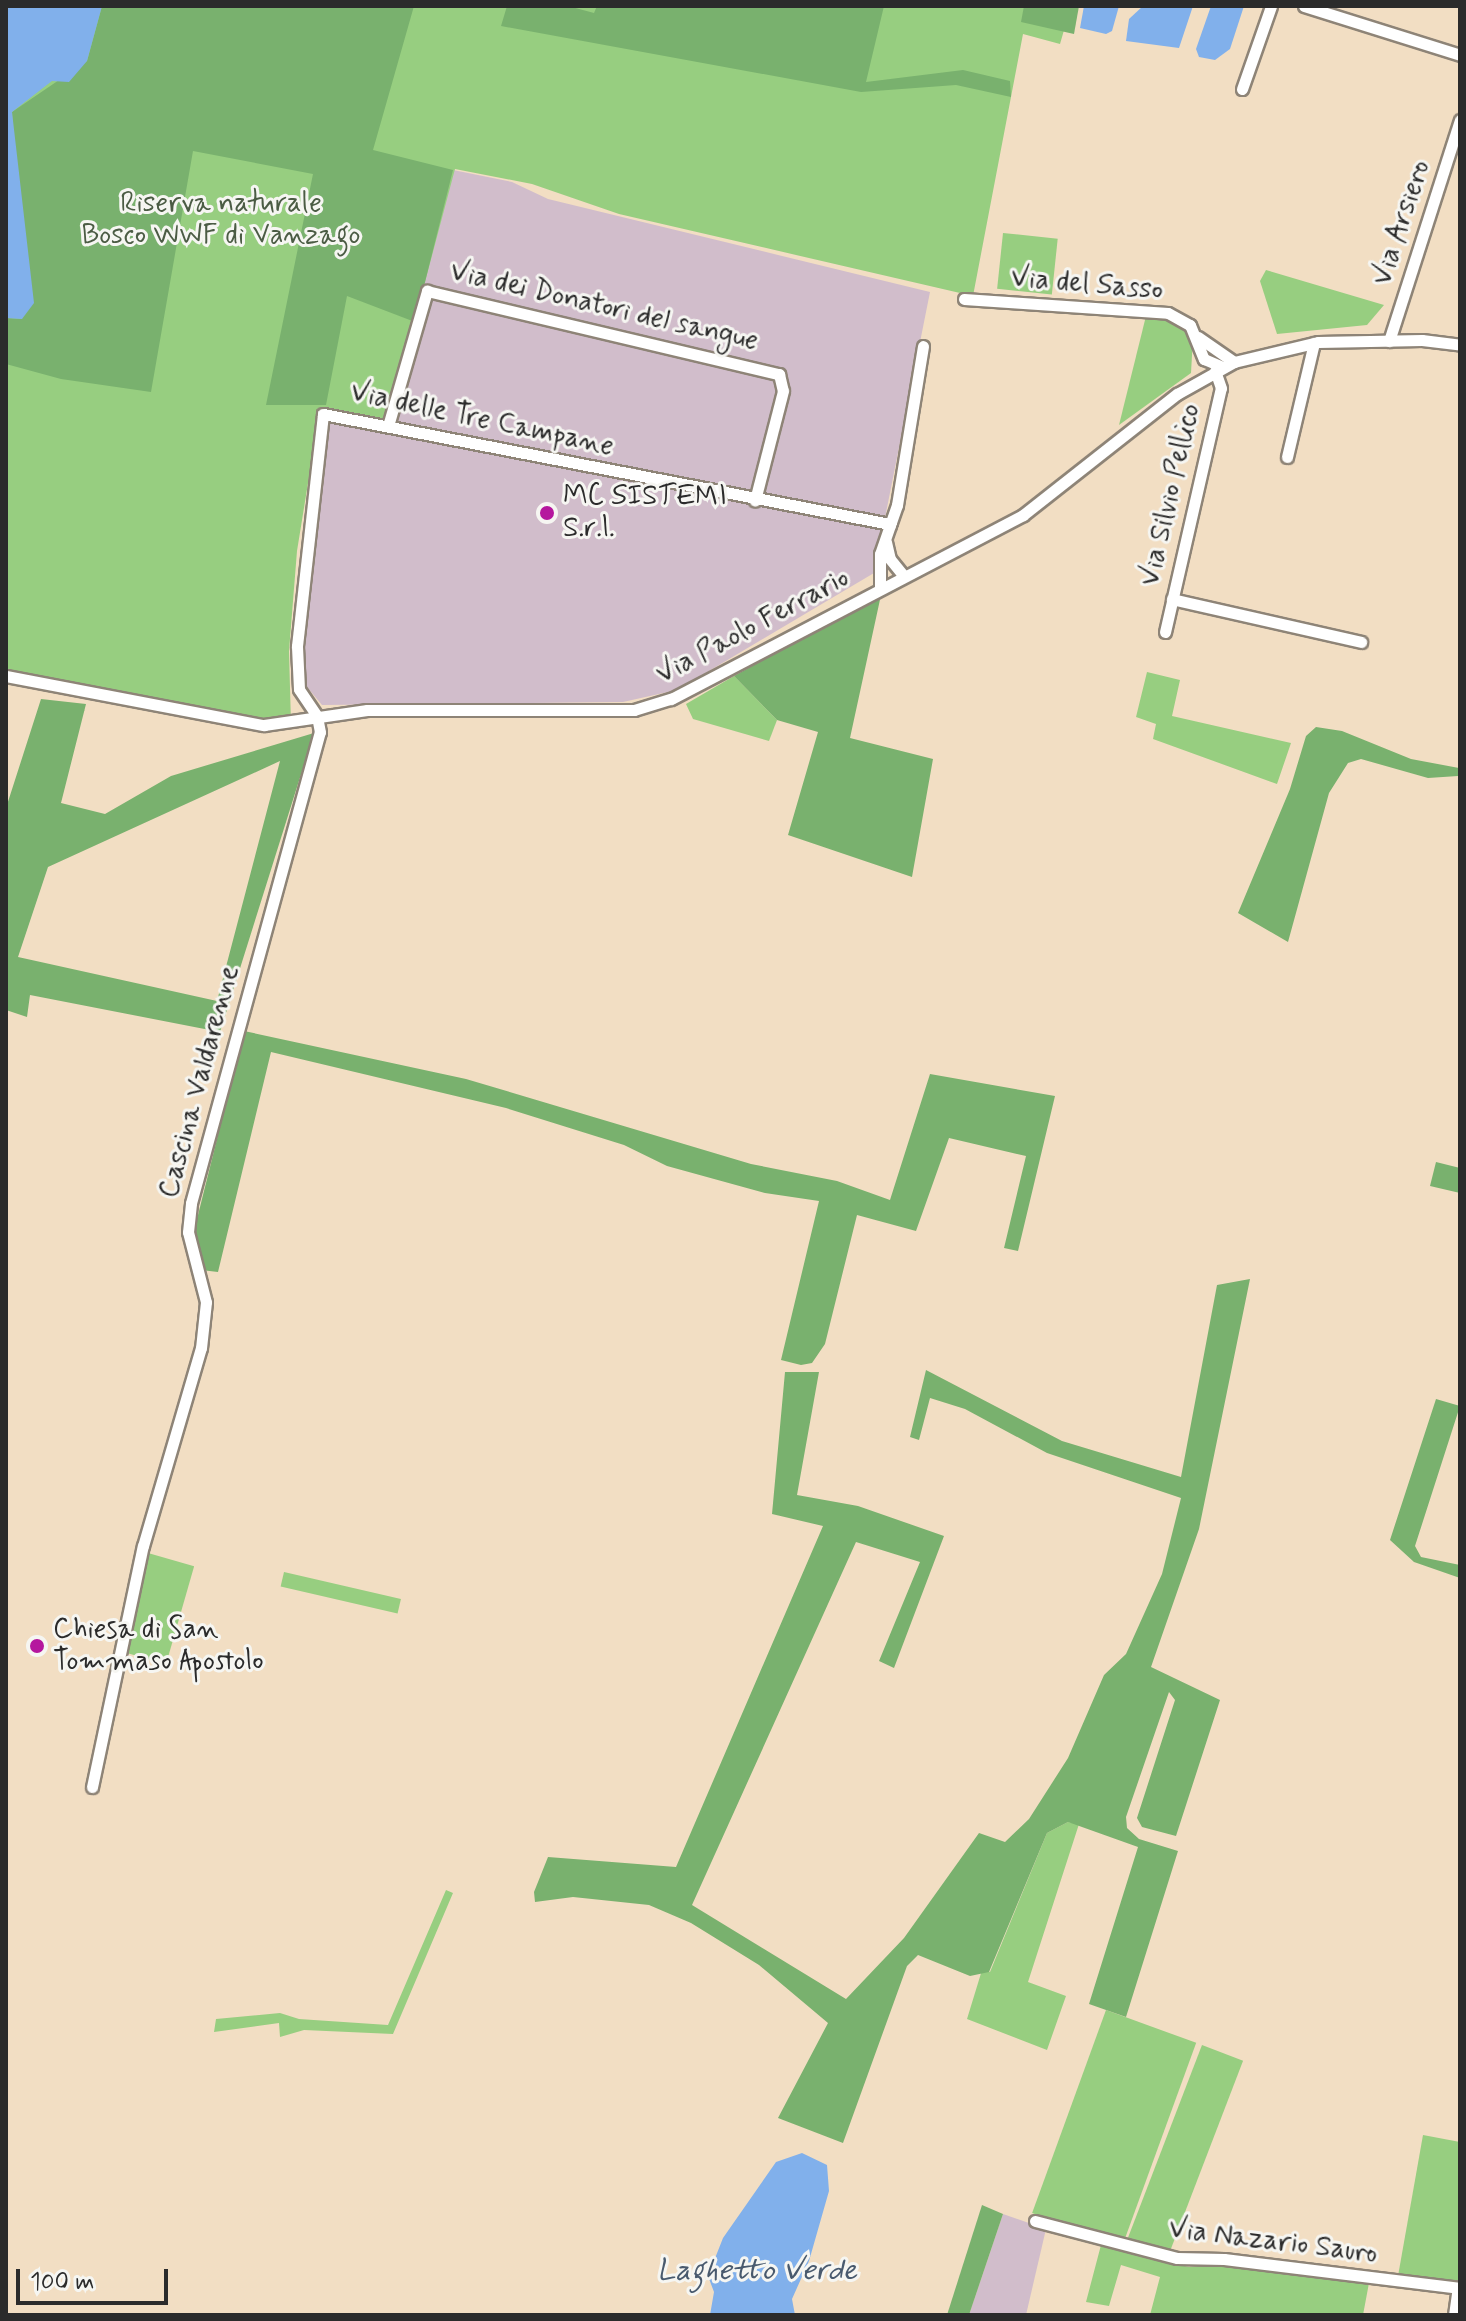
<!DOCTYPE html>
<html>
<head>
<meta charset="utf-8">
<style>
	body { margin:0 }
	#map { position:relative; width:1466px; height:2321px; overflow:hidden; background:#f2dec3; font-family:Mynerve,sans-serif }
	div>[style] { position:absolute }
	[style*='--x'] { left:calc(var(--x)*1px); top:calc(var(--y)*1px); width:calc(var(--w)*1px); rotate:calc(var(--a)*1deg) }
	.industrial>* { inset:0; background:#d1bdcb }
	.green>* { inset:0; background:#97ce80; transform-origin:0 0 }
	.forest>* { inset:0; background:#79b16e }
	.water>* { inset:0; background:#81b0eb }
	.roads { filter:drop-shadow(2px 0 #8e8477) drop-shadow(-2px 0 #8e8477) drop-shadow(0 2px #8e8477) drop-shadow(0 -2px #8e8477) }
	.minor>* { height:11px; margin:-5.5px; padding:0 5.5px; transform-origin:5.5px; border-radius:5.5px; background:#fff }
	.dots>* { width:22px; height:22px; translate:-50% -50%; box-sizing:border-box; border:4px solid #f6f6f2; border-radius:50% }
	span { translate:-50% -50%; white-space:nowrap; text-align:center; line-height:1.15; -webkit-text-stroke:6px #f6f6f2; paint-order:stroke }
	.park-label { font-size:28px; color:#4b5c44 }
	.street-label { font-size:28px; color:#2b2b2b }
	.poi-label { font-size:28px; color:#2b2b2b }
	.left { translate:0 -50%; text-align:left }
	.water-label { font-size:30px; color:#495a6e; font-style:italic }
	.frame { position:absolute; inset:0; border:8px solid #2b2b2b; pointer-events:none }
	.scale { position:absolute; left:16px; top:2269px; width:152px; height:36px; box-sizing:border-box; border:4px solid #2b2b2b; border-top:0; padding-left:10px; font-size:24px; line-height:28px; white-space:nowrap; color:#2b2b2b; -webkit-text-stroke:6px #f6f6f2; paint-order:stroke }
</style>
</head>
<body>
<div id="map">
	<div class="industrial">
		<div style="clip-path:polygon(453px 170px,512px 182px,548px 199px,930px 292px,874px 573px,677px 690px,623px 702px,322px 705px,302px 681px,300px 649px,326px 405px)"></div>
		<div style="clip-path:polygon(1003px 2214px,1046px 2229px,1026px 2315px,969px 2315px)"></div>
	</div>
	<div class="green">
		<div style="clip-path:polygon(6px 6px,1071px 6px,1060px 44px,1023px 34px,973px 296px,619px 214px,532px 184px,455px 169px,387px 425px,320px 409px,297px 551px,289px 651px,291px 724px,265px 726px,6px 676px)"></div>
		<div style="left:1003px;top:233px;width:55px;height:56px;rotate:6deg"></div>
		<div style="clip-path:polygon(1266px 270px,1384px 305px,1367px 325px,1277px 334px,1260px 281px)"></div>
		<div style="clip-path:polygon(1146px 316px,1171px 319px,1193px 337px,1191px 373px,1119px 425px)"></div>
		<div style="clip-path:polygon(1147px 672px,1180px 680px,1172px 716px,1291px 743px,1277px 784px,1153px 739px,1156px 724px,1136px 717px)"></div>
		<div style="clip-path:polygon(734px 676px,777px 720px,769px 741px,693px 719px,686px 704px)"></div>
		<div style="left:148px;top:1553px;width:48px;height:102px;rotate:16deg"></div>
		<div style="left:284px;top:1572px;width:120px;height:15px;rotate:13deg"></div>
		<div style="clip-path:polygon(1068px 1822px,1079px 1824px,1028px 1982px,1066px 1996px,1047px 2050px,967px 2019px,982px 1970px,990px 1972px,1047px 1833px)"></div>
		<div style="clip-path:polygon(446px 1890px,453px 1893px,393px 2034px,304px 2030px,280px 2037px,279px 2023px,214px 2032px,216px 2019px,280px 2013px,299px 2019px,388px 2025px)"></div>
		<div style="left:1106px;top:2010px;width:96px;height:216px;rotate:20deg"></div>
		<div style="left:1202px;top:2045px;width:44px;height:209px;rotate:21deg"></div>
		<div style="clip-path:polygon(1423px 2135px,1460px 2142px,1460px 2283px,1398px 2276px)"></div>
		<div style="clip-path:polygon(1101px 2245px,1189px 2267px,1224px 2264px,1369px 2283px,1363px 2315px,1150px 2315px,1160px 2277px,1121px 2265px,1109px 2306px,1086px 2302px)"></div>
	</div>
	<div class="forest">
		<div style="clip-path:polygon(102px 6px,414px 6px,373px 150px,453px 170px,415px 322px,347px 296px,326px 405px,266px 405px,313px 174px,193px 151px,151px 392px,61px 379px,6px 364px,6px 318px,22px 319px,12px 112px,87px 61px)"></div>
		<div style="clip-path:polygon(507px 6px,568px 6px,594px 13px,597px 6px,884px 6px,866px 82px,963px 70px,1010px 81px,1011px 97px,956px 85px,861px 92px,501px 26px)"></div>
		<div style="clip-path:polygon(1024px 6px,1079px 6px,1074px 34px,1021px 22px)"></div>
		<div style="clip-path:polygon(881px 595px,850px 738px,933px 759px,912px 877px,788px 835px,818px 732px,777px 720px,734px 676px)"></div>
		<div style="clip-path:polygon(evenodd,41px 699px,86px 704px,61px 803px,105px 814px,171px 776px,314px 733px,220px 1032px,30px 995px,27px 1017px,6px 1010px,6px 808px,41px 699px,280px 761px,217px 1001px,18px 957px,48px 867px,280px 761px)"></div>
		<div style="clip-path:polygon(1316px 727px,1342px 731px,1411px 759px,1459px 768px,1458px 776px,1428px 778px,1361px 759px,1348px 763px,1329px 793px,1288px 942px,1238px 913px,1290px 789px,1306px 736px)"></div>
		<div style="clip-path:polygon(244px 1031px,466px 1079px,751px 1164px,837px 1181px,890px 1200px,930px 1074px,1055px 1096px,1018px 1251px,1004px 1248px,1026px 1156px,949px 1138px,916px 1231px,857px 1215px,825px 1344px,812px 1363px,801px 1365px,781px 1360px,819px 1201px,765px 1193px,667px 1166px,624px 1145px,506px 1108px,271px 1052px,218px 1272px,201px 1270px,194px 1231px)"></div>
		<div style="clip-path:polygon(1436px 1162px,1460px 1168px,1460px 1193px,1430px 1186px)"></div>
		<div style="clip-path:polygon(1250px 1279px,1199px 1529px,1151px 1667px,1220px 1700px,1176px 1836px,1142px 1827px,1137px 1818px,1175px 1700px,1169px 1692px,1126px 1817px,1127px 1828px,1139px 1839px,1178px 1851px,1126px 2017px,1089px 2004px,1138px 1847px,1068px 1822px,1047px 1833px,989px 1972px,970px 1976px,918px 1955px,907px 1966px,843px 2143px,778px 2118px,828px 2023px,759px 1965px,691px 1923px,649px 1905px,573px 1897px,535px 1902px,534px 1892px,548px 1857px,676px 1867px,823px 1526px,772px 1514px,785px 1372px,819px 1372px,797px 1495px,858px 1506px,944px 1536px,894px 1668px,879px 1661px,920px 1562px,856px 1542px,692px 1905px,846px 1999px,904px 1938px,979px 1833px,1005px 1842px,1029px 1819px,1068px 1758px,1104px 1675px,1126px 1654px,1162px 1574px,1181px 1498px,1047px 1453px,965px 1409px,930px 1398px,919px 1440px,910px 1437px,926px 1370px,1062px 1441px,1181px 1477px,1217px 1285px)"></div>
		<div style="clip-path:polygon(1436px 1399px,1460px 1406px,1415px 1546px,1421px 1557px,1460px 1565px,1460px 1578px,1414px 1562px,1390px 1540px)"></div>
		<div style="clip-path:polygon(982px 2205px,1003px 2214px,969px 2315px,947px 2315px)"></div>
	</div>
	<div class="water">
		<div style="clip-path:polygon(6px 6px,102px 6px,87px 61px,69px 82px,52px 81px,12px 112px,34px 303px,22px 319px,6px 318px)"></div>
		<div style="clip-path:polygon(1084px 6px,1119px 6px,1112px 31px,1106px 34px,1080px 28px)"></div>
		<div style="clip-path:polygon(1143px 6px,1193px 6px,1179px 48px,1126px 41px,1129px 19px)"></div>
		<div style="clip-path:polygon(1211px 6px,1244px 6px,1230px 49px,1215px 60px,1199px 57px,1196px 49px)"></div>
		<div style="clip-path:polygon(802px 2153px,827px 2165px,829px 2191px,809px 2261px,792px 2299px,795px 2315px,710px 2315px,714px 2292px,708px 2276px,723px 2238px,776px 2162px)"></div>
	</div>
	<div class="roads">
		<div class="minor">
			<div style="--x:1304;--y:6;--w:164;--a:17.4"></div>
			<div style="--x:1242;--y:89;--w:88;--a:-70.7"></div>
			<div style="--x:964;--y:299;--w:204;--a:3.9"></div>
			<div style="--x:1168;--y:313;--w:25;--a:29"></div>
			<div style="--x:1190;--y:325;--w:37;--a:68"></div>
			<div style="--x:1204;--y:359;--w:21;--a:23"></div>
			<div style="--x:1198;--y:337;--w:44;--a:34.8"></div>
			<div style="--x:1389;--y:341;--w:232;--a:-72.2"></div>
			<div style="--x:388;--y:426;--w:141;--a:-73.9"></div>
			<div style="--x:427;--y:291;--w:362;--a:13.3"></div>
			<div style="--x:779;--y:374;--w:17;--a:77"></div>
			<div style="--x:783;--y:391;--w:113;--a:104.4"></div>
			<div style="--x:1287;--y:457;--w:117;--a:-76.7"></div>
			<div style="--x:886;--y:542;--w:17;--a:77"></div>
			<div style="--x:890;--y:559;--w:21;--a:51"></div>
			<div style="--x:880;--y:587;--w:33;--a:-90"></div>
			<div style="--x:880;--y:554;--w:52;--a:-70.9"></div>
			<div style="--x:897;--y:505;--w:161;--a:-80.7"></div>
			<div style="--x:1172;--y:599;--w:194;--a:12.8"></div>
			<div style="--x:1165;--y:632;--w:250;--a:-77.1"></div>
			<div style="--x:1221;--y:388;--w:18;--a:-109"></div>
			<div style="--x:6;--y:676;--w:263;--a:10.8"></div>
			<div style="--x:264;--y:725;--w:104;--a:-8.3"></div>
			<div style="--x:367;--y:710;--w:267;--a:0"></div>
			<div style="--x:634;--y:710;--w:39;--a:-17"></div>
			<div style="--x:671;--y:699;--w:397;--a:-27.6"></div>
			<div style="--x:1023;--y:515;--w:196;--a:-38.2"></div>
			<div style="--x:1177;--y:394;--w:65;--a:-29.3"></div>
			<div style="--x:1234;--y:362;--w:86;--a:-13.4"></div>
			<div style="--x:1318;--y:342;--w:104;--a:-1.1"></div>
			<div style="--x:1422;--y:340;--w:38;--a:7"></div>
			<div style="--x:92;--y:1787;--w:246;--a:-78.1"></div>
			<div style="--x:143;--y:1546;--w:206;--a:-73.7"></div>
			<div style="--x:201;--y:1348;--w:46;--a:-83.8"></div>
			<div style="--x:206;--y:1302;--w:72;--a:-104.4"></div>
			<div style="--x:188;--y:1232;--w:29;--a:-84"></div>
			<div style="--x:191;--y:1203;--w:488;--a:-74.7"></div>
			<div style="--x:320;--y:732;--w:16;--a:-101"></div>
			<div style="--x:317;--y:716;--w:32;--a:-124"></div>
			<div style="--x:299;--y:689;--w:43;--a:-92.7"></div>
			<div style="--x:297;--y:646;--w:233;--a:-83.6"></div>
			<div style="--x:323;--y:414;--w:578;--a:10.98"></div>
			<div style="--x:1035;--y:2221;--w:147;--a:14.6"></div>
			<div style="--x:1177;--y:2258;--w:47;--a:1.2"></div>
			<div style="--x:1224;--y:2259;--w:238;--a:7"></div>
			<div style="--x:1454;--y:2315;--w:27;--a:-82"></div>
		</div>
	</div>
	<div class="dots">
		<div style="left:547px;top:513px;background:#b5179e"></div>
		<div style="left:37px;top:1646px;background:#b5179e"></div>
	</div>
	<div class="park-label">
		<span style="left:221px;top:220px">Riserva naturale<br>Bosco WWF di Vanzago</span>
	</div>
	<div class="street-label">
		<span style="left:1402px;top:223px;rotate:-72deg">Via Arsiero</span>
		<span style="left:1087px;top:285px;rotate:5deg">Via del Sasso</span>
		<span style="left:604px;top:307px;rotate:13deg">Via dei Donatori del sangue</span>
		<span style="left:482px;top:420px;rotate:12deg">Via delle Tre Campane</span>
		<span style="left:1171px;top:495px;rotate:-77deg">Via Silvio Pellico</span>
		<span style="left:753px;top:627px;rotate:-28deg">Via Paolo Ferrario</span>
		<span style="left:200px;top:1082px;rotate:-75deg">Cascina Valdarenne</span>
		<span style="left:1273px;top:2242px;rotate:7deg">Via Nazario Sauro</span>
	</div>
	<div class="poi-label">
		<span class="left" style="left:563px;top:513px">MC SISTEMI<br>S.r.l.</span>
		<span class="left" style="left:53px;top:1646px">Chiesa di San<br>Tommaso Apostolo</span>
	</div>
	<div class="water-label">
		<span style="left:757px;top:2271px">Laghetto Verde</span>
	</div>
	<div class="frame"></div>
	<div class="scale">100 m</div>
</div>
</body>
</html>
